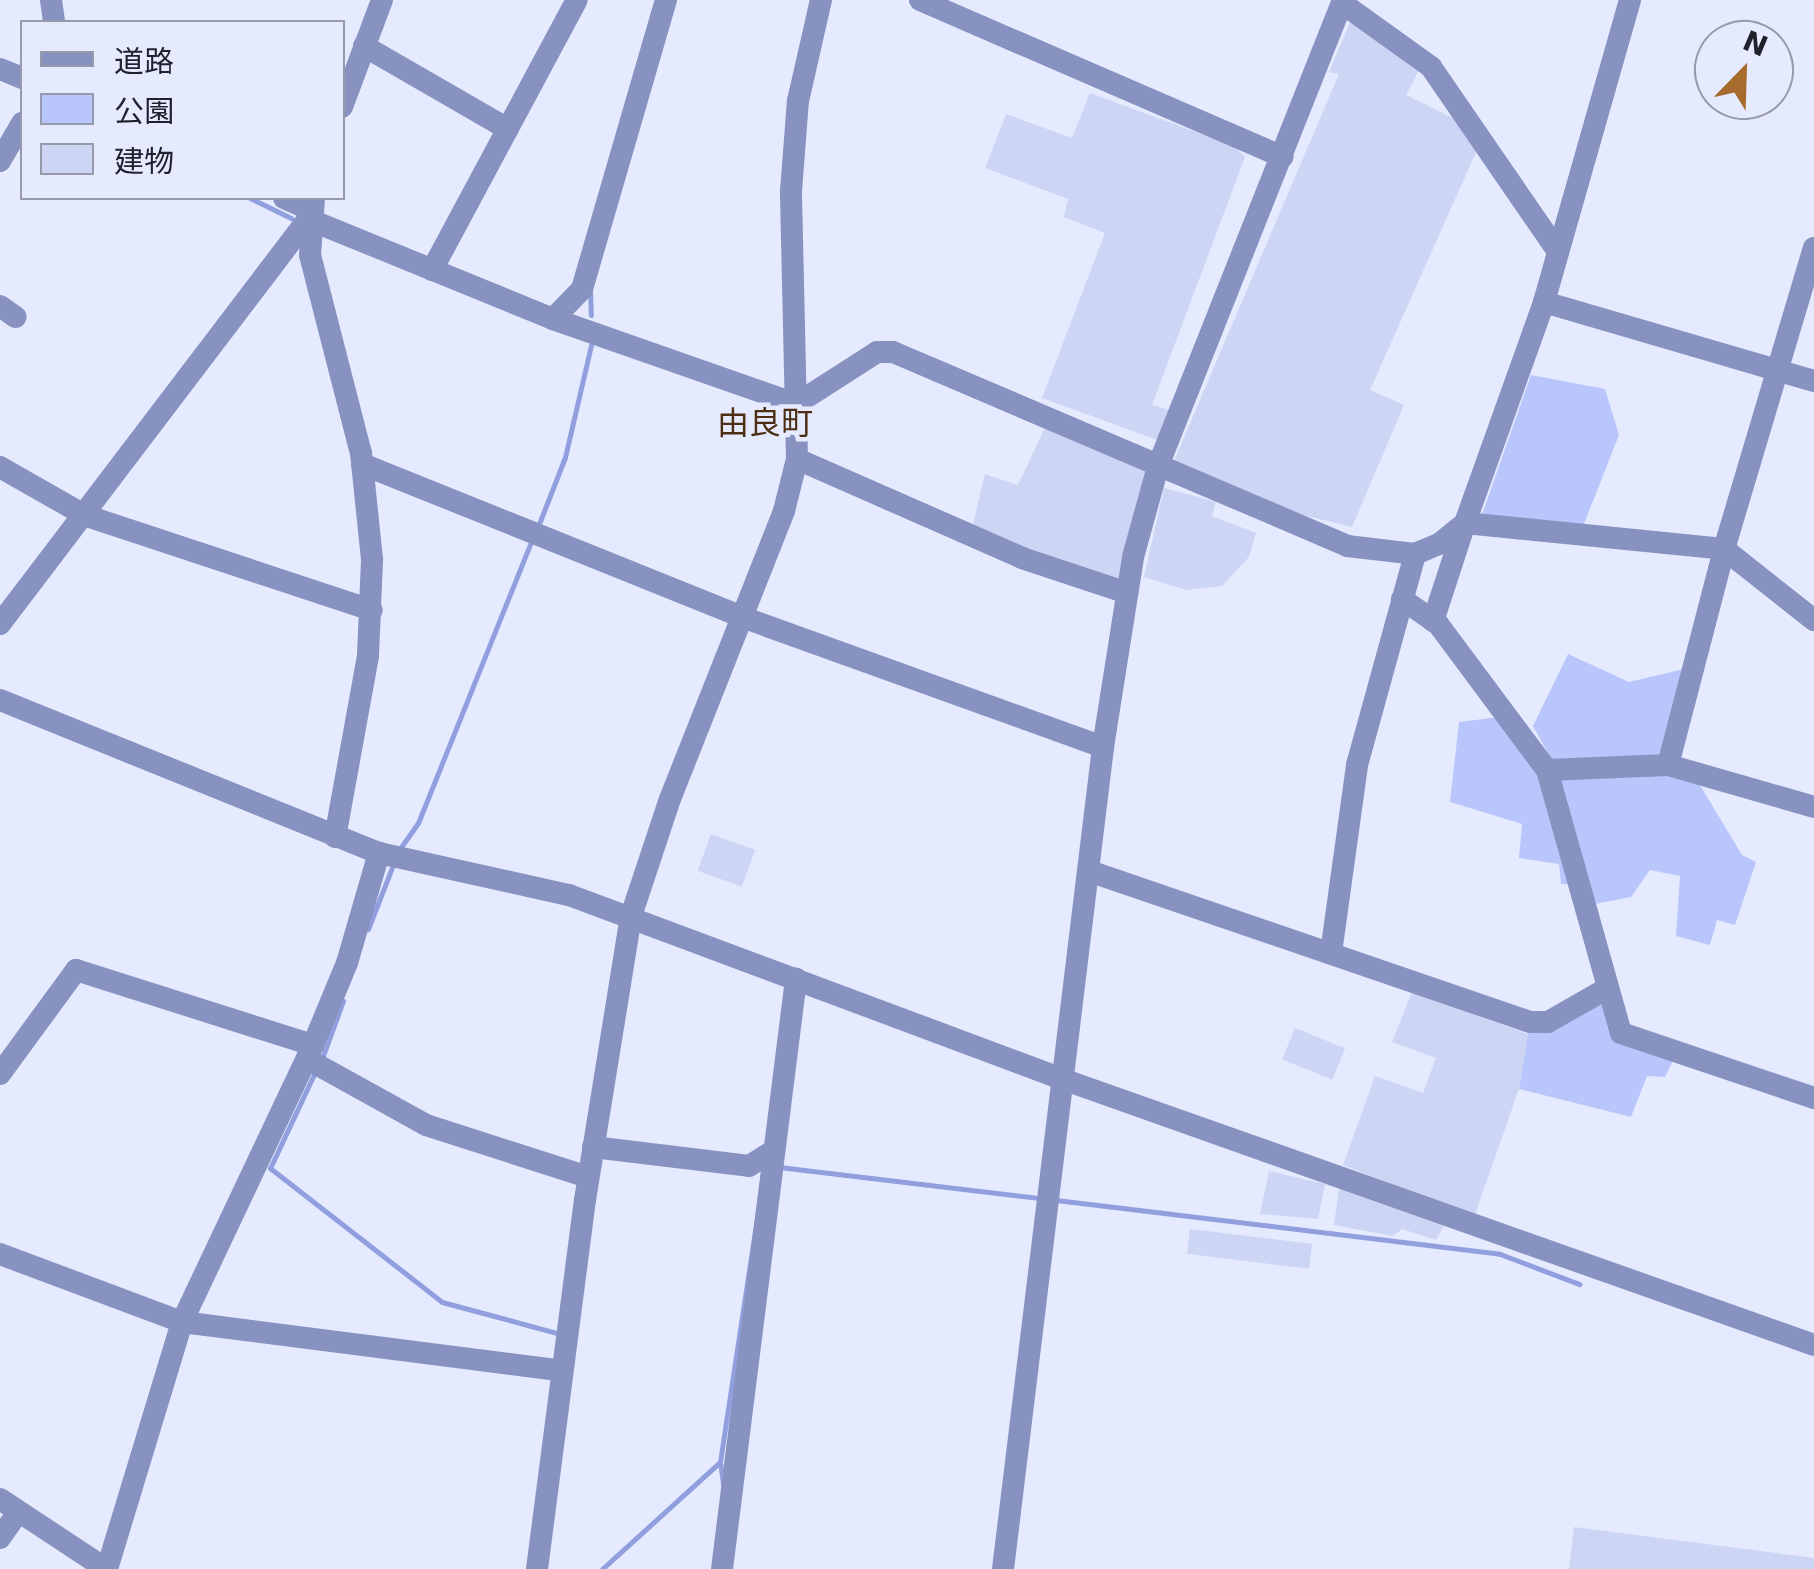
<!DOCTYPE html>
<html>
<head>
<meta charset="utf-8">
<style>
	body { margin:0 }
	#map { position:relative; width:1814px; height:1569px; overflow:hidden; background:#e5eafe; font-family:"DejaVu Sans","Noto Sans JP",sans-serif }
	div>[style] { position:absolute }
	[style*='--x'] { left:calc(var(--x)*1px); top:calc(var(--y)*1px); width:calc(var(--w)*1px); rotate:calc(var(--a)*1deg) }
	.green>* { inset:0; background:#b9c6fb }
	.stream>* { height:5px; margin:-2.5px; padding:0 2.5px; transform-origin:2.5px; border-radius:2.5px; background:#919fdf }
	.building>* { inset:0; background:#cdd5f5; transform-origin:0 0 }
	.minor>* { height:22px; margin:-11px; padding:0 11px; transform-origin:11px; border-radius:11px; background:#8792c0 }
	span { translate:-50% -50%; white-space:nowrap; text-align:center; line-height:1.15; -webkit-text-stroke:9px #e5eafe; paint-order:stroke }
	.quarter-label { font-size:32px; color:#4c2f12 }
	.legend { position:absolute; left:20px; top:20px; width:325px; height:180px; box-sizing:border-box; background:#e5eafe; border:2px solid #969aaa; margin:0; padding:12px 18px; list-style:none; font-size:30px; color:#1f222d }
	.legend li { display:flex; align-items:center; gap:20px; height:50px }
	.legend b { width:50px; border:2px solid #969aaa }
	.north { position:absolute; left:1694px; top:20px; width:100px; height:100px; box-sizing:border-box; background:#e5eafe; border:2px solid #969aaa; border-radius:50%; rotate:23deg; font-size:28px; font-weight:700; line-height:40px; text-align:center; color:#1f222d }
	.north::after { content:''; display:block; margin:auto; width:35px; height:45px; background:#a76c2d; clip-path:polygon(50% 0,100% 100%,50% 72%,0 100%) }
</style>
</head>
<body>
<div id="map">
	<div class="green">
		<div style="clip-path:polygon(1531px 375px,1605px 389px,1619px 435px,1580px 534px,1480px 520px)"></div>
		<div style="clip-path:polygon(1568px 654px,1629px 682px,1688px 668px,1665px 754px,1553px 762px,1533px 726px)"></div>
		<div style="clip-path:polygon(1508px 716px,1547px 770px,1692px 772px,1742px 855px,1756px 862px,1735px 925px,1717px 920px,1710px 945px,1676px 936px,1680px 876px,1650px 870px,1631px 897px,1595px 904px,1577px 885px,1561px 884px,1559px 864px,1519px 858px,1522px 824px,1450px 802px,1459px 722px)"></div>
		<div style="clip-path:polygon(1585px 1002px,1605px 1006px,1674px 1058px,1665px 1077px,1647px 1076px,1631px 1117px,1519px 1089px,1530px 1022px)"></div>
	</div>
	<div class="stream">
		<div style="--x:250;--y:198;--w:46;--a:26"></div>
		<div style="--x:590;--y:291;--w:24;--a:88"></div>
		<div style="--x:537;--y:529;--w:77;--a:-68.7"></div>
		<div style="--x:565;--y:457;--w:115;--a:-76.9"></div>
		<div style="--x:399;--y:850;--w:33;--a:-55"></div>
		<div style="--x:418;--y:823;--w:306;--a:-68.1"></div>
		<div style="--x:368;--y:929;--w:69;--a:-68.7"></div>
		<div style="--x:321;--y:1061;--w:64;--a:-69.9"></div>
		<div style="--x:316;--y:1070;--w:108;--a:115.1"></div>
		<div style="--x:270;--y:1168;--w:218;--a:37.9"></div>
		<div style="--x:442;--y:1302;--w:123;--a:15.1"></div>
		<div style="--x:779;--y:1167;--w:263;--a:6.8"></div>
		<div style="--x:1056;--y:1200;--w:447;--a:6.9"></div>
		<div style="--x:1500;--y:1254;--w:85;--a:20.8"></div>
		<div style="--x:720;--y:1462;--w:22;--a:82"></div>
		<div style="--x:602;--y:1569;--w:159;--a:-42.2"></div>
		<div style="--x:720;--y:1462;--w:293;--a:-81.4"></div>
	</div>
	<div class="building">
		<div style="clip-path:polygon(1353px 16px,1420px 68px,1406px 95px,1455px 119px,1477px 150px,1370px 390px,1404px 405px,1352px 527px,1258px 504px,1171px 468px,1339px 74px,1329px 72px)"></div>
		<div style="clip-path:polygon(1090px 93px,1234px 146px,1245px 157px,1152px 405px,1169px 410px,1163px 442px,1042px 398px,1105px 233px,1064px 217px,1068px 199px,985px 168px,1006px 114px,1072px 138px)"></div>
		<div style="clip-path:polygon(1049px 419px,1153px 467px,1122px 585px,971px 532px,985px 474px,1018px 485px)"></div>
		<div style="clip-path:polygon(1164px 488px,1216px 502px,1212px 516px,1256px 533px,1249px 557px,1222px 586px,1186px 590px,1144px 577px)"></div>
		<div style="left:711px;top:834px;width:47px;height:39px;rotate:20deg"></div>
		<div style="clip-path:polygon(1412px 992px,1528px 1034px,1519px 1089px,1474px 1217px,1343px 1165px,1375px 1076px,1423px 1093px,1436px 1058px,1392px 1042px)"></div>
		<div style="left:1295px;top:1028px;width:54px;height:34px;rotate:22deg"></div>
		<div style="clip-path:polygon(1269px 1171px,1325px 1184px,1318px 1219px,1260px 1214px)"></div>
		<div style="clip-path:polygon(1339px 1187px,1444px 1226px,1436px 1240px,1402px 1229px,1393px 1236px,1334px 1225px)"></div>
		<div style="left:1190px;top:1229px;width:123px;height:25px;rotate:7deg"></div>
		<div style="clip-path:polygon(1574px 1527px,1814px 1558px,1814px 1569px,1569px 1569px)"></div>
	</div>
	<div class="minor">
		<div style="--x:51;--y:0;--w:22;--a:82"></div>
		<div style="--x:920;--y:0;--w:395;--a:23.4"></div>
		<div style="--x:1342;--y:3;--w:110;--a:35.7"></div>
		<div style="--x:1431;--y:67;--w:224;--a:55.5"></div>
		<div style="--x:364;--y:46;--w:166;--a:30"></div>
		<div style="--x:0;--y:69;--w:24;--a:22"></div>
		<div style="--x:342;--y:107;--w:114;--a:-69.5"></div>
		<div style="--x:0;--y:161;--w:44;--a:-59.9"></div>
		<div style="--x:284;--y:198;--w:30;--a:24"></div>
		<div style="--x:314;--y:198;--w:57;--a:94"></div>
		<div style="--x:310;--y:255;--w:204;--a:75.6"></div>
		<div style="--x:361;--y:453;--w:108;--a:84.1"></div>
		<div style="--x:372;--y:560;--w:96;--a:92.4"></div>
		<div style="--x:368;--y:656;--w:184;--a:100.3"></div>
		<div style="--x:308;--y:219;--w:265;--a:22.2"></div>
		<div style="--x:553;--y:319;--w:257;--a:19.3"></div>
		<div style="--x:432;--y:270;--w:306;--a:-61.8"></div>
		<div style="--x:1544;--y:302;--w:281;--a:16.3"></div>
		<div style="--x:0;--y:306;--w:19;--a:35"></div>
		<div style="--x:553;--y:319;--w:42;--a:-46"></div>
		<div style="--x:582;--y:289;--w:301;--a:-73.8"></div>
		<div style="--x:796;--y:404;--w:96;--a:-32.7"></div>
		<div style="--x:877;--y:352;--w:16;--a:0"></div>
		<div style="--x:893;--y:352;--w:494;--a:23.1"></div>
		<div style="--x:1347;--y:546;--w:68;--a:6.7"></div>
		<div style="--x:1415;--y:554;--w:26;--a:-23"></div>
		<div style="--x:1439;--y:544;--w:33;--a:-39"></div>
		<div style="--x:1465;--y:523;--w:235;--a:-70.3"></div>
		<div style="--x:1544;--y:302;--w:314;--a:-74.1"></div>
		<div style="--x:797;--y:459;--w:246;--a:23.7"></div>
		<div style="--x:1022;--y:558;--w:111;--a:18.4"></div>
		<div style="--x:362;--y:464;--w:410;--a:21.9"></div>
		<div style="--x:742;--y:617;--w:384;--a:19.8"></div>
		<div style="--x:0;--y:467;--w:97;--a:29.7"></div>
		<div style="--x:84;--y:515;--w:303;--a:18.3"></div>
		<div style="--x:1402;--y:599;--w:44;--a:34.8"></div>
		<div style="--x:1438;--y:624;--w:182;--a:53.3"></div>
		<div style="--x:1547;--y:770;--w:273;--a:74.3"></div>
		<div style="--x:1621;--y:1033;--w:204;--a:18.6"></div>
		<div style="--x:1433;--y:621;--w:103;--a:-71.9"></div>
		<div style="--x:1465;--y:523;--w:260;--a:5.7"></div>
		<div style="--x:1724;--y:549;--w:115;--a:38.3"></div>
		<div style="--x:0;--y:624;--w:509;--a:-52.75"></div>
		<div style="--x:0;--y:700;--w:409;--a:22"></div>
		<div style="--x:379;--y:853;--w:195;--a:12.5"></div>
		<div style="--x:569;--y:895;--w:529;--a:20.45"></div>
		<div style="--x:1065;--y:1080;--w:794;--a:19.48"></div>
		<div style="--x:1668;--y:765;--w:226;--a:-75.4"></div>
		<div style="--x:1725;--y:546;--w:311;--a:-73.4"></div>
		<div style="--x:1547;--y:770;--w:121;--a:-2.4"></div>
		<div style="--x:1668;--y:765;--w:152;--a:16"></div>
		<div style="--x:1089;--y:871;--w:466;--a:18.9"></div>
		<div style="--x:1530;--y:1022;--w:18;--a:0"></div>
		<div style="--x:1548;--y:1022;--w:67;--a:-29.6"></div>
		<div style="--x:1331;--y:953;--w:190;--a:-82.1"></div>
		<div style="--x:1357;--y:765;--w:219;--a:-74.6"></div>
		<div style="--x:307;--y:1059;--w:136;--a:29"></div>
		<div style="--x:426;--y:1125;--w:170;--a:17.8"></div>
		<div style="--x:0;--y:1074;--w:129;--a:-53.8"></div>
		<div style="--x:76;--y:970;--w:249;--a:17.6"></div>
		<div style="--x:593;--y:1147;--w:157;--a:6.9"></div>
		<div style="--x:749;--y:1166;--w:28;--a:-32"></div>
		<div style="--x:0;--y:1254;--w:194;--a:20.5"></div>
		<div style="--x:182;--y:1322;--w:383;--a:7.3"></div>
		<div style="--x:0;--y:1499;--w:127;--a:33.4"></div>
		<div style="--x:0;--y:1538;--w:32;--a:-55"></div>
		<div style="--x:107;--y:1569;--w:258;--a:-73.1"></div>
		<div style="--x:182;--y:1322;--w:306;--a:-64.7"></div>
		<div style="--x:313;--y:1045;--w:89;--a:-67.5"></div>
		<div style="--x:347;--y:963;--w:115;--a:-73.8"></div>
		<div style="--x:537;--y:1569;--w:372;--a:-82.6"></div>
		<div style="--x:585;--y:1200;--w:288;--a:-80.8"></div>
		<div style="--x:631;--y:916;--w:123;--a:-71.6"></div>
		<div style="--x:670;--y:799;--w:310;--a:-68.4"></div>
		<div style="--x:784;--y:511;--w:54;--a:-76"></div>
		<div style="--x:797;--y:459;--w:268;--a:-91.3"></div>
		<div style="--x:791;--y:191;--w:90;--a:-85.6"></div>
		<div style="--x:798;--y:101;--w:104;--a:-77.2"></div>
		<div style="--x:722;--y:1569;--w:595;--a:-82.85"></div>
		<div style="--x:1003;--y:1569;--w:828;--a:-83.06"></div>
		<div style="--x:1103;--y:747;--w:192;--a:-81"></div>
		<div style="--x:1133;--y:557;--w:94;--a:-74.6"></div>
		<div style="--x:1158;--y:466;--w:501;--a:-68.35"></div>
	</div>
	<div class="quarter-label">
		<span style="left:765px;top:423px">由良町</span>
	</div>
	<ul class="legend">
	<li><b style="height:12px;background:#8792c0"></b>道路</li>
	<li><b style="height:28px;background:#b9c6fb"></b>公園</li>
	<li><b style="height:28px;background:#cdd5f5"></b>建物</li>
	</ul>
	<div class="north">N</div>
</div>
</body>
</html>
